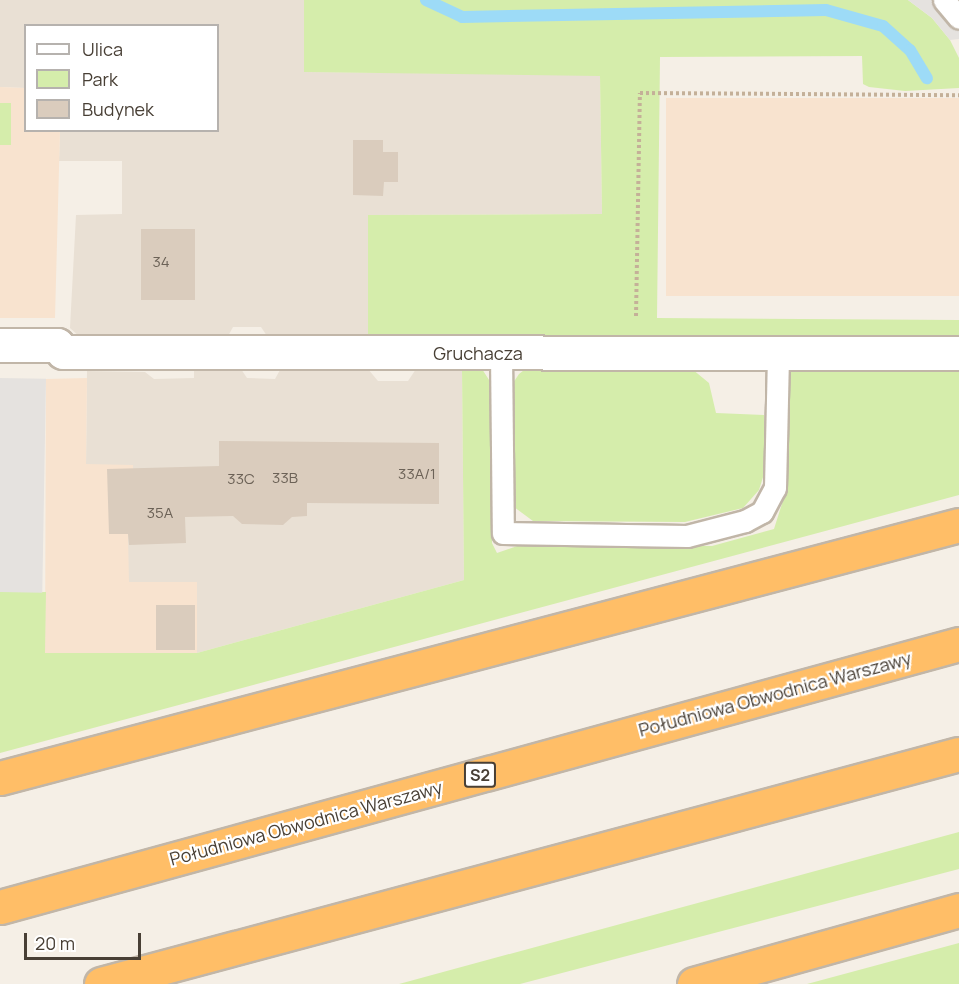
<!DOCTYPE html>
<html>
<head>
<meta charset="utf-8">
<style>
	body { margin:0 }
	#map { position:relative; width:959px; height:984px; overflow:hidden; background:#f5efe6; font-family:Manrope,sans-serif }
	div>[style] { position:absolute }
	[style*='--x'] { left:calc(var(--x)*1px); top:calc(var(--y)*1px); width:calc(var(--w)*1px); rotate:calc(var(--a)*1deg) }
	.residential>* { inset:0; background:#e9e0d4 }
	.commercial>* { inset:0; background:#f8e3cf; transform-origin:0 0 }
	.green>* { inset:0; background:#d5edab; transform-origin:0 0 }
	.parking>* { inset:0; background:#e5e2df; transform-origin:0 0 }
	.stream>* { height:12px; margin:-6px; padding:0 6px; transform-origin:6px; border-radius:6px; background:#9ddbf7 }
	.building>* { inset:0; background:#daccbd; transform-origin:0 0 }
	.path>* { height:4px; margin-top:-2px; transform-origin:0; background:repeating-linear-gradient(90deg,#c4b098 0 3px,transparent 0 6px) }
	.roads { filter:drop-shadow(2px 0 #c1b6a8) drop-shadow(-2px 0 #c1b6a8) drop-shadow(0 2px #c1b6a8) drop-shadow(0 -2px #c1b6a8) }
	.lane>* { height:21px; margin:-10.5px; padding:0 10.5px; transform-origin:10.5px; border-radius:10.5px; background:#fff }
	.street>* { height:33px; margin:-16.5px; padding:0 16.5px; transform-origin:16.5px; border-radius:16.5px; background:#fff }
	.highway>* { height:33px; margin:-16.5px; padding:0 16.5px; transform-origin:16.5px; border-radius:16.5px; background:#ffbe67 }
	span { translate:-50% -50%; white-space:nowrap; text-align:center; line-height:1.15; -webkit-text-stroke:4.5px #fff; paint-order:stroke }
	.number-label { font-size:15px; color:#6c6257 }
	.number-label span { -webkit-text-stroke-width:0 }
	.shield-label span { padding:2px 4px; background:#fff; border:2px solid; border-radius:4px; -webkit-text-stroke-width:0 }
	.shield-label { font-size:16px; color:#483f35; font-weight:700 }
	.street-label { font-size:18px; color:#483f35 }
	.legend { position:absolute; left:24px; top:24px; width:195px; height:108px; box-sizing:border-box; background:#fff; border:2px solid #b6b2ae; margin:0; padding:8px 10px; list-style:none; font-size:18px; color:#483f35 }
	.legend li { display:flex; align-items:center; gap:12px; height:30px }
	.legend b { width:30px; border:2px solid #b6b2ae }
	.scale { position:absolute; left:24px; top:933px; width:117px; height:27px; box-sizing:border-box; border:3px solid #483f35; border-top:0; padding-left:8px; font-size:18px; line-height:21px; white-space:nowrap; color:#483f35; -webkit-text-stroke:4px #fff; paint-order:stroke }
</style>
</head>
<body>
<div id="map">
	<div class="residential">
		<div style="clip-path:polygon(0 0,304px 0,304px 72px,600px 75px,602px 214px,369px 215px,368px 339px,269px 339px,261px 327px,233px 327px,227px 338px,81px 338px,70px 328px,76px 215px,122px 214px,122px 161px,59px 161px,60px 131px,218px 130px,218px 26px,26px 26px,25px 88px,0 87px)"></div>
		<div style="clip-path:polygon(194px 369px,241px 369px,247px 378px,275px 379px,280px 370px,368px 369px,378px 381px,408px 381px,416px 369px,462px 370px,464px 580px,197px 653px,197px 582px,128px 582px,128px 534px,86px 465px,87px 371px,145px 372px,154px 379px,194px 378px)"></div>
	</div>
	<div class="commercial">
		<div style="clip-path:polygon(0 87px,25px 88px,26px 130px,60px 131px,55px 318px,0 318px)"></div>
		<div style="left:666px;top:98px;width:293px;height:198px"></div>
		<div style="clip-path:polygon(87px 378px,86px 464px,133px 465px,135px 522px,128px 534px,129px 582px,197px 582px,197px 653px,45px 653px,46px 379px)"></div>
	</div>
	<div class="green">
		<div style="clip-path:polygon(304px 0,908px 0,932px 18px,950px 40px,959px 58px,959px 88px,905px 91px,869px 87px,863px 84px,862px 56px,660px 57px,657px 318px,959px 320px,959px 341px,368px 339px,368px 215px,602px 214px,600px 76px,304px 72px)"></div>
		<div style="left:0;top:103px;width:11px;height:42px"></div>
		<div style="clip-path:polygon(679px 366px,692px 369px,709px 383px,716px 413px,764px 415px,764px 474px,759px 490px,743px 508px,685px 522px,533px 521px,514px 507px,513px 383px,519px 374px,528px 367px)"></div>
		<div style="clip-path:polygon(787px 366px,959px 366px,959px 495px,0 753px,0 592px,46px 592px,45px 653px,197px 653px,464px 580px,462px 370px,482px 369px,491px 383px,492px 543px,497px 553px,523px 544px,712px 546px,774px 529px,786px 491px)"></div>
		<div style="clip-path:polygon(959px 832px,959px 869px,520px 984px,399px 984px)"></div>
		<div style="clip-path:polygon(959px 943px,959px 984px,807px 984px)"></div>
	</div>
	<div class="parking">
		<div style="clip-path:polygon(908px 0,959px 0,959px 39px,950px 40px,932px 18px)"></div>
		<div style="left:0;top:378px;width:46px;height:214px;rotate:1deg"></div>
	</div>
	<div class="stream">
		<div style="--x:426;--y:0;--w:40;--a:25"></div>
		<div style="--x:462;--y:17;--w:364;--a:-1.1"></div>
		<div style="--x:826;--y:10;--w:59;--a:15.7"></div>
		<div style="--x:883;--y:26;--w:36;--a:42"></div>
		<div style="--x:910;--y:50;--w:33;--a:59"></div>
	</div>
	<div class="building">
		<div style="clip-path:polygon(353px 140px,383px 140px,383px 152px,398px 152px,398px 182px,384px 182px,383px 196px,353px 195px)"></div>
		<div style="left:141px;top:229px;width:54px;height:71px"></div>
		<div style="clip-path:polygon(219px 441px,439px 443px,439px 504px,307px 503px,307px 516px,292px 517px,283px 525px,242px 524px,233px 516px,185px 517px,186px 543px,129px 545px,128px 534px,109px 534px,107px 469px,219px 466px)"></div>
		<div style="left:156px;top:605px;width:39px;height:45px"></div>
	</div>
	<div class="path">
		<div style="--x:636;--y:316;--w:223;--a:-89"></div>
		<div style="--x:640;--y:93;--w:319;--a:0.4"></div>
	</div>
	<div class="roads">
		<div class="lane">
			<div style="--x:944;--y:0;--w:23;--a:50"></div>
			<div style="--x:501;--y:353;--w:180;--a:89.4"></div>
			<div style="--x:503;--y:533;--w:184;--a:0.9"></div>
			<div style="--x:687;--y:536;--w:60;--a:-14.5"></div>
			<div style="--x:745;--y:521;--w:19;--a:-28"></div>
			<div style="--x:762;--y:512;--w:27;--a:-62"></div>
			<div style="--x:775;--y:488;--w:135;--a:-88.7"></div>
		</div>
		<div class="street">
			<div style="--x:0;--y:345;--w:57;--a:0"></div>
			<div style="--x:57;--y:345;--w:9;--a:49"></div>
			<div style="--x:63;--y:352;--w:896;--a:0.06"></div>
		</div>
		<div class="highway">
			<div style="--x:0;--y:778;--w:992;--a:-14.78"></div>
			<div style="--x:0;--y:907;--w:994;--a:-15.34"></div>
			<div style="--x:101;--y:984;--w:888;--a:-15.01"></div>
			<div style="--x:694;--y:984;--w:275;--a:-15.6"></div>
		</div>
	</div>
	<div class="number-label">
		<span style="left:161px;top:262px">34</span>
		<span style="left:417px;top:474px">33A/1</span>
		<span style="left:285px;top:478px">33B</span>
		<span style="left:241px;top:479px">33C</span>
		<span style="left:160px;top:513px">35A</span>
	</div>
	<div class="shield-label">
		<span style="left:480px;top:775px">S2</span>
	</div>
	<div class="street-label">
		<span style="left:478px;top:353px">Gruchacza</span>
		<span style="left:775px;top:694px;rotate:-15deg">Południowa Obwodnica Warszawy</span>
		<span style="left:306px;top:823px;rotate:-15deg">Południowa Obwodnica Warszawy</span>
	</div>
	<ul class="legend">
	<li><b style="height:8px;background:#fff"></b>Ulica</li>
	<li><b style="height:16px;background:#d5edab"></b>Park</li>
	<li><b style="height:16px;background:#daccbd"></b>Budynek</li>
	</ul>
	<div class="scale">20 m</div>
</div>
</body>
</html>
